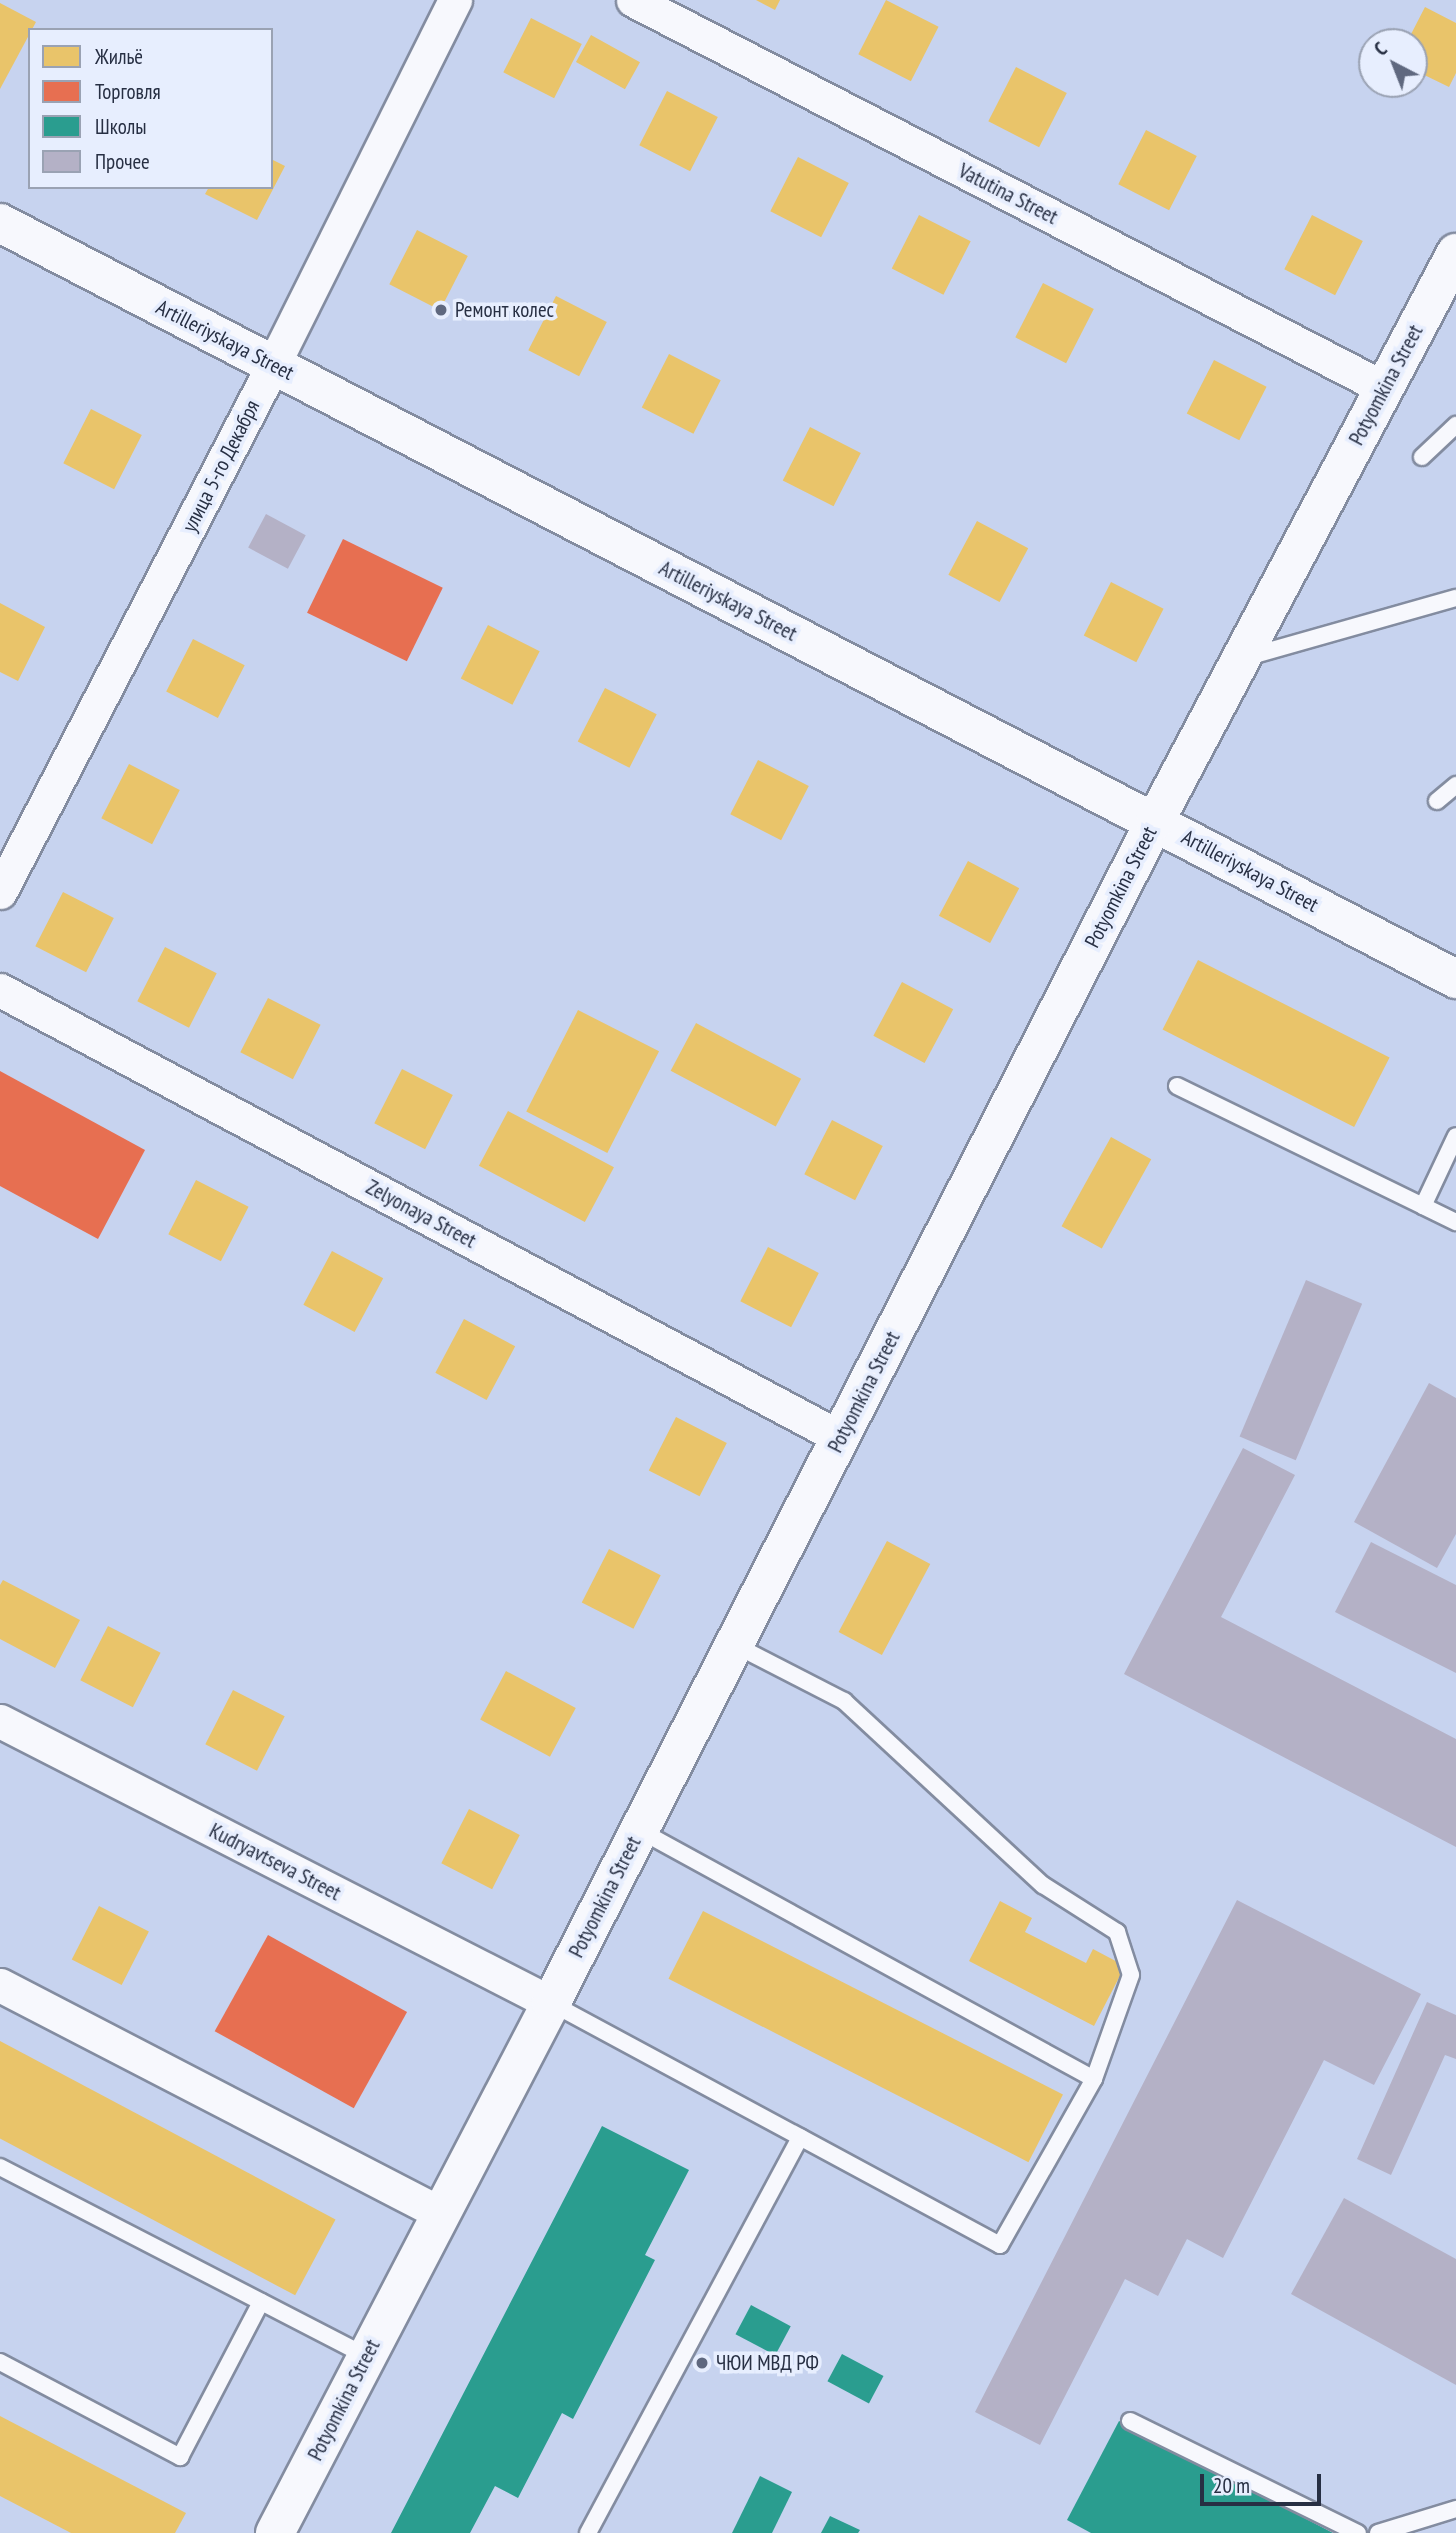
<!DOCTYPE html>
<html>
<head>
<meta charset="utf-8">
<style>
	body { margin:0 }
	#map { position:relative; width:1456px; height:2533px; overflow:hidden; background:#c7d3ef; font-family:"PT Sans Narrow",sans-serif }
	div>[style] { position:absolute }
	[style*='--x'] { left:calc(var(--x)*1px); top:calc(var(--y)*1px); width:calc(var(--w)*1px); rotate:calc(var(--a)*1deg) }
	.homes>* { inset:0; background:#e9c46a; transform-origin:0 0 }
	.shops>* { inset:0; background:#e76f51; transform-origin:0 0 }
	.schools>* { inset:0; background:#2a9d8f; transform-origin:0 0 }
	.building>* { inset:0; background:#b4b1c6; transform-origin:0 0 }
	.roads { filter:drop-shadow(2px 0 #838ca0) drop-shadow(-2px 0 #838ca0) drop-shadow(0 2px #838ca0) drop-shadow(0 -2px #838ca0) }
	.lane>* { height:16px; margin:-8px; padding:0 8px; transform-origin:8px; border-radius:8px; background:#f7f8fd }
	.street>* { height:33px; margin:-16.5px; padding:0 16.5px; transform-origin:16.5px; border-radius:16.5px; background:#f7f8fd }
	.secondary>* { height:38px; margin:-19px; padding:0 19px; transform-origin:19px; border-radius:19px; background:#f7f8fd }
	.dots>* { width:19px; height:19px; translate:-50% -50%; box-sizing:border-box; border:4px solid #e7eefe; border-radius:50% }
	span { translate:-50% -50%; white-space:nowrap; text-align:center; line-height:1.15; -webkit-text-stroke:7px #e7eefe; paint-order:stroke }
	.street-label { font-size:21px; color:#272f43 }
	.poi-label { font-size:21px; color:#272f43 }
	.left { translate:0 -50%; text-align:left }
	.legend { position:absolute; left:28px; top:28px; width:245px; height:161px; box-sizing:border-box; background:#e7eefe; border:2px solid #9aa2b3; margin:0; padding:9px 12px; list-style:none; font-size:21px; color:#272f43 }
	.legend li { display:flex; align-items:center; gap:14px; height:35px }
	.legend b { width:35px; border:2px solid #9aa2b3 }
	.north { position:absolute; left:1358px; top:28px; width:70px; height:70px; box-sizing:border-box; background:#e7eefe; border:2px solid #9aa2b3; border-radius:50%; rotate:318deg; font-size:19px; font-weight:700; line-height:28px; text-align:center; color:#272f43 }
	.north::after { content:''; display:block; margin:auto; width:24px; height:32px; background:#5f687f; clip-path:polygon(50% 0,100% 100%,50% 72%,0 100%) }
	.scale { position:absolute; left:1200px; top:2474px; width:121px; height:32px; box-sizing:border-box; border:4px solid #272f43; border-top:0; padding-left:9px; font-size:21px; line-height:24px; white-space:nowrap; color:#272f43; -webkit-text-stroke:5px #e7eefe; paint-order:stroke }
</style>
</head>
<body>
<div id="map">
	<div class="homes">
		<div style="clip-path:polygon(756px 0,780px 0,775px 10px)"></div>
		<div style="left:886px;top:0;width:59px;height:61px;rotate:27deg"></div>
		<div style="clip-path:polygon(0 3px,36px 22px,0 89px)"></div>
		<div style="clip-path:polygon(1425px 7px,1456px 23px,1456px 73px,1449px 87px,1414px 70px,1414px 42px,1407px 42px)"></div>
		<div style="left:531px;top:18px;width:57px;height:61px;rotate:27deg"></div>
		<div style="left:591px;top:35px;width:56px;height:31px;rotate:29deg"></div>
		<div style="left:1016px;top:67px;width:57px;height:61px;rotate:27deg"></div>
		<div style="left:667px;top:91px;width:57px;height:61px;rotate:27deg"></div>
		<div style="left:1146px;top:130px;width:57px;height:61px;rotate:27deg"></div>
		<div style="left:798px;top:157px;width:57px;height:61px;rotate:27deg"></div>
		<div style="clip-path:polygon(271px 159px,285px 166px,257px 220px,205px 194px,209px 187px,271px 187px)"></div>
		<div style="left:919px;top:215px;width:58px;height:60px;rotate:27deg"></div>
		<div style="left:1312px;top:215px;width:57px;height:61px;rotate:27deg"></div>
		<div style="left:417px;top:230px;width:57px;height:61px;rotate:27deg"></div>
		<div style="left:1043px;top:283px;width:57px;height:61px;rotate:27deg"></div>
		<div style="left:556px;top:296px;width:57px;height:61px;rotate:27deg"></div>
		<div style="left:669px;top:354px;width:58px;height:60px;rotate:27deg"></div>
		<div style="left:1214px;top:360px;width:59px;height:60px;rotate:27deg"></div>
		<div style="left:91px;top:409px;width:57px;height:61px;rotate:27deg"></div>
		<div style="left:810px;top:427px;width:57px;height:60px;rotate:27deg"></div>
		<div style="left:977px;top:521px;width:58px;height:61px;rotate:28deg"></div>
		<div style="left:1111px;top:582px;width:59px;height:60px;rotate:27deg"></div>
		<div style="clip-path:polygon(0 603px,45px 627px,18px 681px,0 672px)"></div>
		<div style="left:488px;top:625px;width:58px;height:60px;rotate:27deg"></div>
		<div style="left:193px;top:639px;width:58px;height:59px;rotate:27deg"></div>
		<div style="left:605px;top:688px;width:58px;height:60px;rotate:27deg"></div>
		<div style="left:758px;top:760px;width:57px;height:61px;rotate:27deg"></div>
		<div style="left:129px;top:764px;width:57px;height:61px;rotate:27deg"></div>
		<div style="left:968px;top:861px;width:58px;height:62px;rotate:28deg"></div>
		<div style="left:63px;top:892px;width:57px;height:61px;rotate:27deg"></div>
		<div style="left:165px;top:947px;width:58px;height:61px;rotate:27deg"></div>
		<div style="left:1198px;top:960px;width:215px;height:78px;rotate:27deg"></div>
		<div style="left:902px;top:982px;width:58px;height:61px;rotate:28deg"></div>
		<div style="left:268px;top:998px;width:59px;height:61px;rotate:27deg"></div>
		<div style="left:578px;top:1010px;width:91px;height:114px;rotate:27deg"></div>
		<div style="left:696px;top:1023px;width:119px;height:54px;rotate:28deg"></div>
		<div style="left:402px;top:1069px;width:57px;height:61px;rotate:27deg"></div>
		<div style="left:508px;top:1111px;width:120px;height:62px;rotate:28deg"></div>
		<div style="left:832px;top:1120px;width:57px;height:61px;rotate:27deg"></div>
		<div style="left:1111px;top:1137px;width:46px;height:102px;rotate:29deg"></div>
		<div style="left:196px;top:1180px;width:59px;height:61px;rotate:27deg"></div>
		<div style="left:768px;top:1247px;width:57px;height:61px;rotate:27deg"></div>
		<div style="left:332px;top:1251px;width:58px;height:61px;rotate:28deg"></div>
		<div style="left:464px;top:1319px;width:58px;height:61px;rotate:28deg"></div>
		<div style="left:676px;top:1417px;width:57px;height:60px;rotate:27deg"></div>
		<div style="left:887px;top:1541px;width:49px;height:103px;rotate:28deg"></div>
		<div style="left:609px;top:1549px;width:58px;height:60px;rotate:27deg"></div>
		<div style="clip-path:polygon(3px 1580px,80px 1620px,55px 1668px,0 1639px,0 1585px)"></div>
		<div style="left:108px;top:1626px;width:59px;height:61px;rotate:27deg"></div>
		<div style="left:506px;top:1671px;width:79px;height:55px;rotate:28deg"></div>
		<div style="left:233px;top:1690px;width:58px;height:61px;rotate:27deg"></div>
		<div style="left:469px;top:1809px;width:57px;height:61px;rotate:27deg"></div>
		<div style="clip-path:polygon(1000px 1901px,1032px 1918px,1025px 1932px,1086px 1963px,1093px 1949px,1125px 1966px,1094px 2026px,969px 1961px)"></div>
		<div style="left:99px;top:1906px;width:56px;height:60px;rotate:27deg"></div>
		<div style="left:703px;top:1911px;width:404px;height:76px;rotate:27deg"></div>
		<div style="left:0;top:2041px;width:380px;height:86px;rotate:28deg"></div>
		<div style="clip-path:polygon(0 2416px,186px 2513px,175px 2533px,71px 2533px,0 2496px)"></div>
	</div>
	<div class="shops">
		<div style="left:343px;top:539px;width:111px;height:82px;rotate:26deg"></div>
		<div style="clip-path:polygon(0 1071px,145px 1150px,98px 1239px,0 1186px)"></div>
		<div style="left:268px;top:1935px;width:159px;height:110px;rotate:29deg"></div>
	</div>
	<div class="schools">
		<div style="clip-path:polygon(602px 2126px,689px 2170px,645px 2255px,655px 2260px,573px 2419px,562px 2413px,518px 2498px,495px 2486px,470px 2533px,391px 2533px)"></div>
		<div style="left:751px;top:2305px;width:45px;height:33px;rotate:28deg"></div>
		<div style="left:842px;top:2354px;width:47px;height:31px;rotate:28deg"></div>
		<div style="clip-path:polygon(1119px 2421px,1333px 2533px,1091px 2533px,1067px 2520px)"></div>
		<div style="clip-path:polygon(760px 2476px,792px 2492px,772px 2533px,732px 2533px)"></div>
		<div style="clip-path:polygon(830px 2516px,860px 2530px,858px 2533px,821px 2533px)"></div>
	</div>
	<div class="building">
		<div style="left:266px;top:514px;width:45px;height:38px;rotate:28deg"></div>
		<div style="left:1306px;top:1280px;width:61px;height:170px;rotate:23deg"></div>
		<div style="clip-path:polygon(1429px 1383px,1456px 1398px,1456px 1534px,1437px 1568px,1354px 1522px)"></div>
		<div style="clip-path:polygon(1243px 1448px,1295px 1475px,1221px 1617px,1456px 1739px,1456px 1847px,1124px 1674px)"></div>
		<div style="clip-path:polygon(1371px 1542px,1456px 1585px,1456px 1673px,1335px 1612px)"></div>
		<div style="clip-path:polygon(1237px 1900px,1421px 1994px,1374px 2085px,1324px 2060px,1223px 2258px,1187px 2239px,1158px 2296px,1125px 2279px,1040px 2445px,975px 2412px)"></div>
		<div style="clip-path:polygon(1427px 2002px,1456px 2015px,1456px 2059px,1445px 2055px,1391px 2175px,1357px 2159px)"></div>
		<div style="clip-path:polygon(1344px 2198px,1456px 2259px,1456px 2385px,1291px 2294px)"></div>
	</div>
	<div class="roads">
		<div class="lane">
			<div style="--x:1422;--y:457;--w:47;--a:-43.3"></div>
			<div style="--x:1247;--y:657;--w:217;--a:-15.8"></div>
			<div style="--x:1437;--y:801;--w:25;--a:-40"></div>
			<div style="--x:1177;--y:1086;--w:274;--a:26"></div>
			<div style="--x:1423;--y:1206;--w:77;--a:-64.8"></div>
			<div style="--x:1423;--y:1206;--w:37;--a:26"></div>
			<div style="--x:735;--y:1645;--w:123;--a:27.2"></div>
			<div style="--x:844;--y:1701;--w:271;--a:42.8"></div>
			<div style="--x:1043;--y:1885;--w:88;--a:32.4"></div>
			<div style="--x:1117;--y:1932;--w:45;--a:72"></div>
			<div style="--x:1131;--y:1975;--w:110;--a:109.6"></div>
			<div style="--x:551;--y:2003;--w:510;--a:28.32"></div>
			<div style="--x:1000;--y:2245;--w:191;--a:-60.5"></div>
			<div style="--x:1094;--y:2079;--w:519;--a:-151.31"></div>
			<div style="--x:0;--y:2167;--w:412;--a:27.3"></div>
			<div style="--x:0;--y:2362;--w:204;--a:27.8"></div>
			<div style="--x:180;--y:2457;--w:175;--a:-62.4"></div>
			<div style="--x:1130;--y:2421;--w:254;--a:26.2"></div>
			<div style="--x:588;--y:2533;--w:449;--a:-61.8"></div>
			<div style="--x:1378;--y:2533;--w:82;--a:-17.1"></div>
		</div>
		<div class="street">
			<div style="--x:633;--y:0;--w:845;--a:27.32"></div>
			<div style="--x:0;--y:892;--w:594;--a:-62.61"></div>
			<div style="--x:273;--y:365;--w:408;--a:-63.5"></div>
			<div style="--x:0;--y:990;--w:953;--a:28.04"></div>
			<div style="--x:0;--y:1721;--w:619;--a:27.1"></div>
			<div style="--x:0;--y:1985;--w:497;--a:27.4"></div>
		</div>
		<div class="secondary">
			<div style="--x:0;--y:223;--w:1641;--a:27.44"></div>
			<div style="--x:275;--y:2533;--w:598;--a:-62.49"></div>
			<div style="--x:551;--y:2003;--w:1327;--a:-62.93"></div>
			<div style="--x:1155;--y:821;--w:643;--a:-62.08"></div>
		</div>
	</div>
	<div class="dots">
		<div style="left:441px;top:310px;background:#5f687f"></div>
		<div style="left:702px;top:2363px;background:#5f687f"></div>
	</div>
	<div class="street-label">
		<span style="left:1008px;top:194px;rotate:27deg">Vatutina Street</span>
		<span style="left:225px;top:340px;rotate:27deg">Artilleriyskaya Street</span>
		<span style="left:1386px;top:385px;rotate:-62deg">Potyomkina Street</span>
		<span style="left:221px;top:466px;rotate:-63deg">улица 5-го Декабря</span>
		<span style="left:728px;top:601px;rotate:27deg">Artilleriyskaya Street</span>
		<span style="left:1250px;top:871px;rotate:28deg">Artilleriyskaya Street</span>
		<span style="left:1121px;top:887px;rotate:-63deg">Potyomkina Street</span>
		<span style="left:421px;top:1214px;rotate:28deg">Zelyonaya Street</span>
		<span style="left:864px;top:1392px;rotate:-63deg">Potyomkina Street</span>
		<span style="left:275px;top:1862px;rotate:27deg">Kudryavtseva Street</span>
		<span style="left:605px;top:1897px;rotate:-63deg">Potyomkina Street</span>
		<span style="left:344px;top:2400px;rotate:-63deg">Potyomkina Street</span>
	</div>
	<div class="poi-label">
		<span class="left" style="left:455px;top:310px">Ремонт колес</span>
		<span class="left" style="left:716px;top:2363px">ЧЮИ МВД РФ</span>
	</div>
	<ul class="legend">
	<li><b style="height:19px;background:#e9c46a"></b>Жильё</li>
	<li><b style="height:19px;background:#e76f51"></b>Торговля</li>
	<li><b style="height:19px;background:#2a9d8f"></b>Школы</li>
	<li><b style="height:19px;background:#b4b1c6"></b>Прочее</li>
	</ul>
	<div class="north">С</div>
	<div class="scale">20 m</div>
</div>
</body>
</html>
